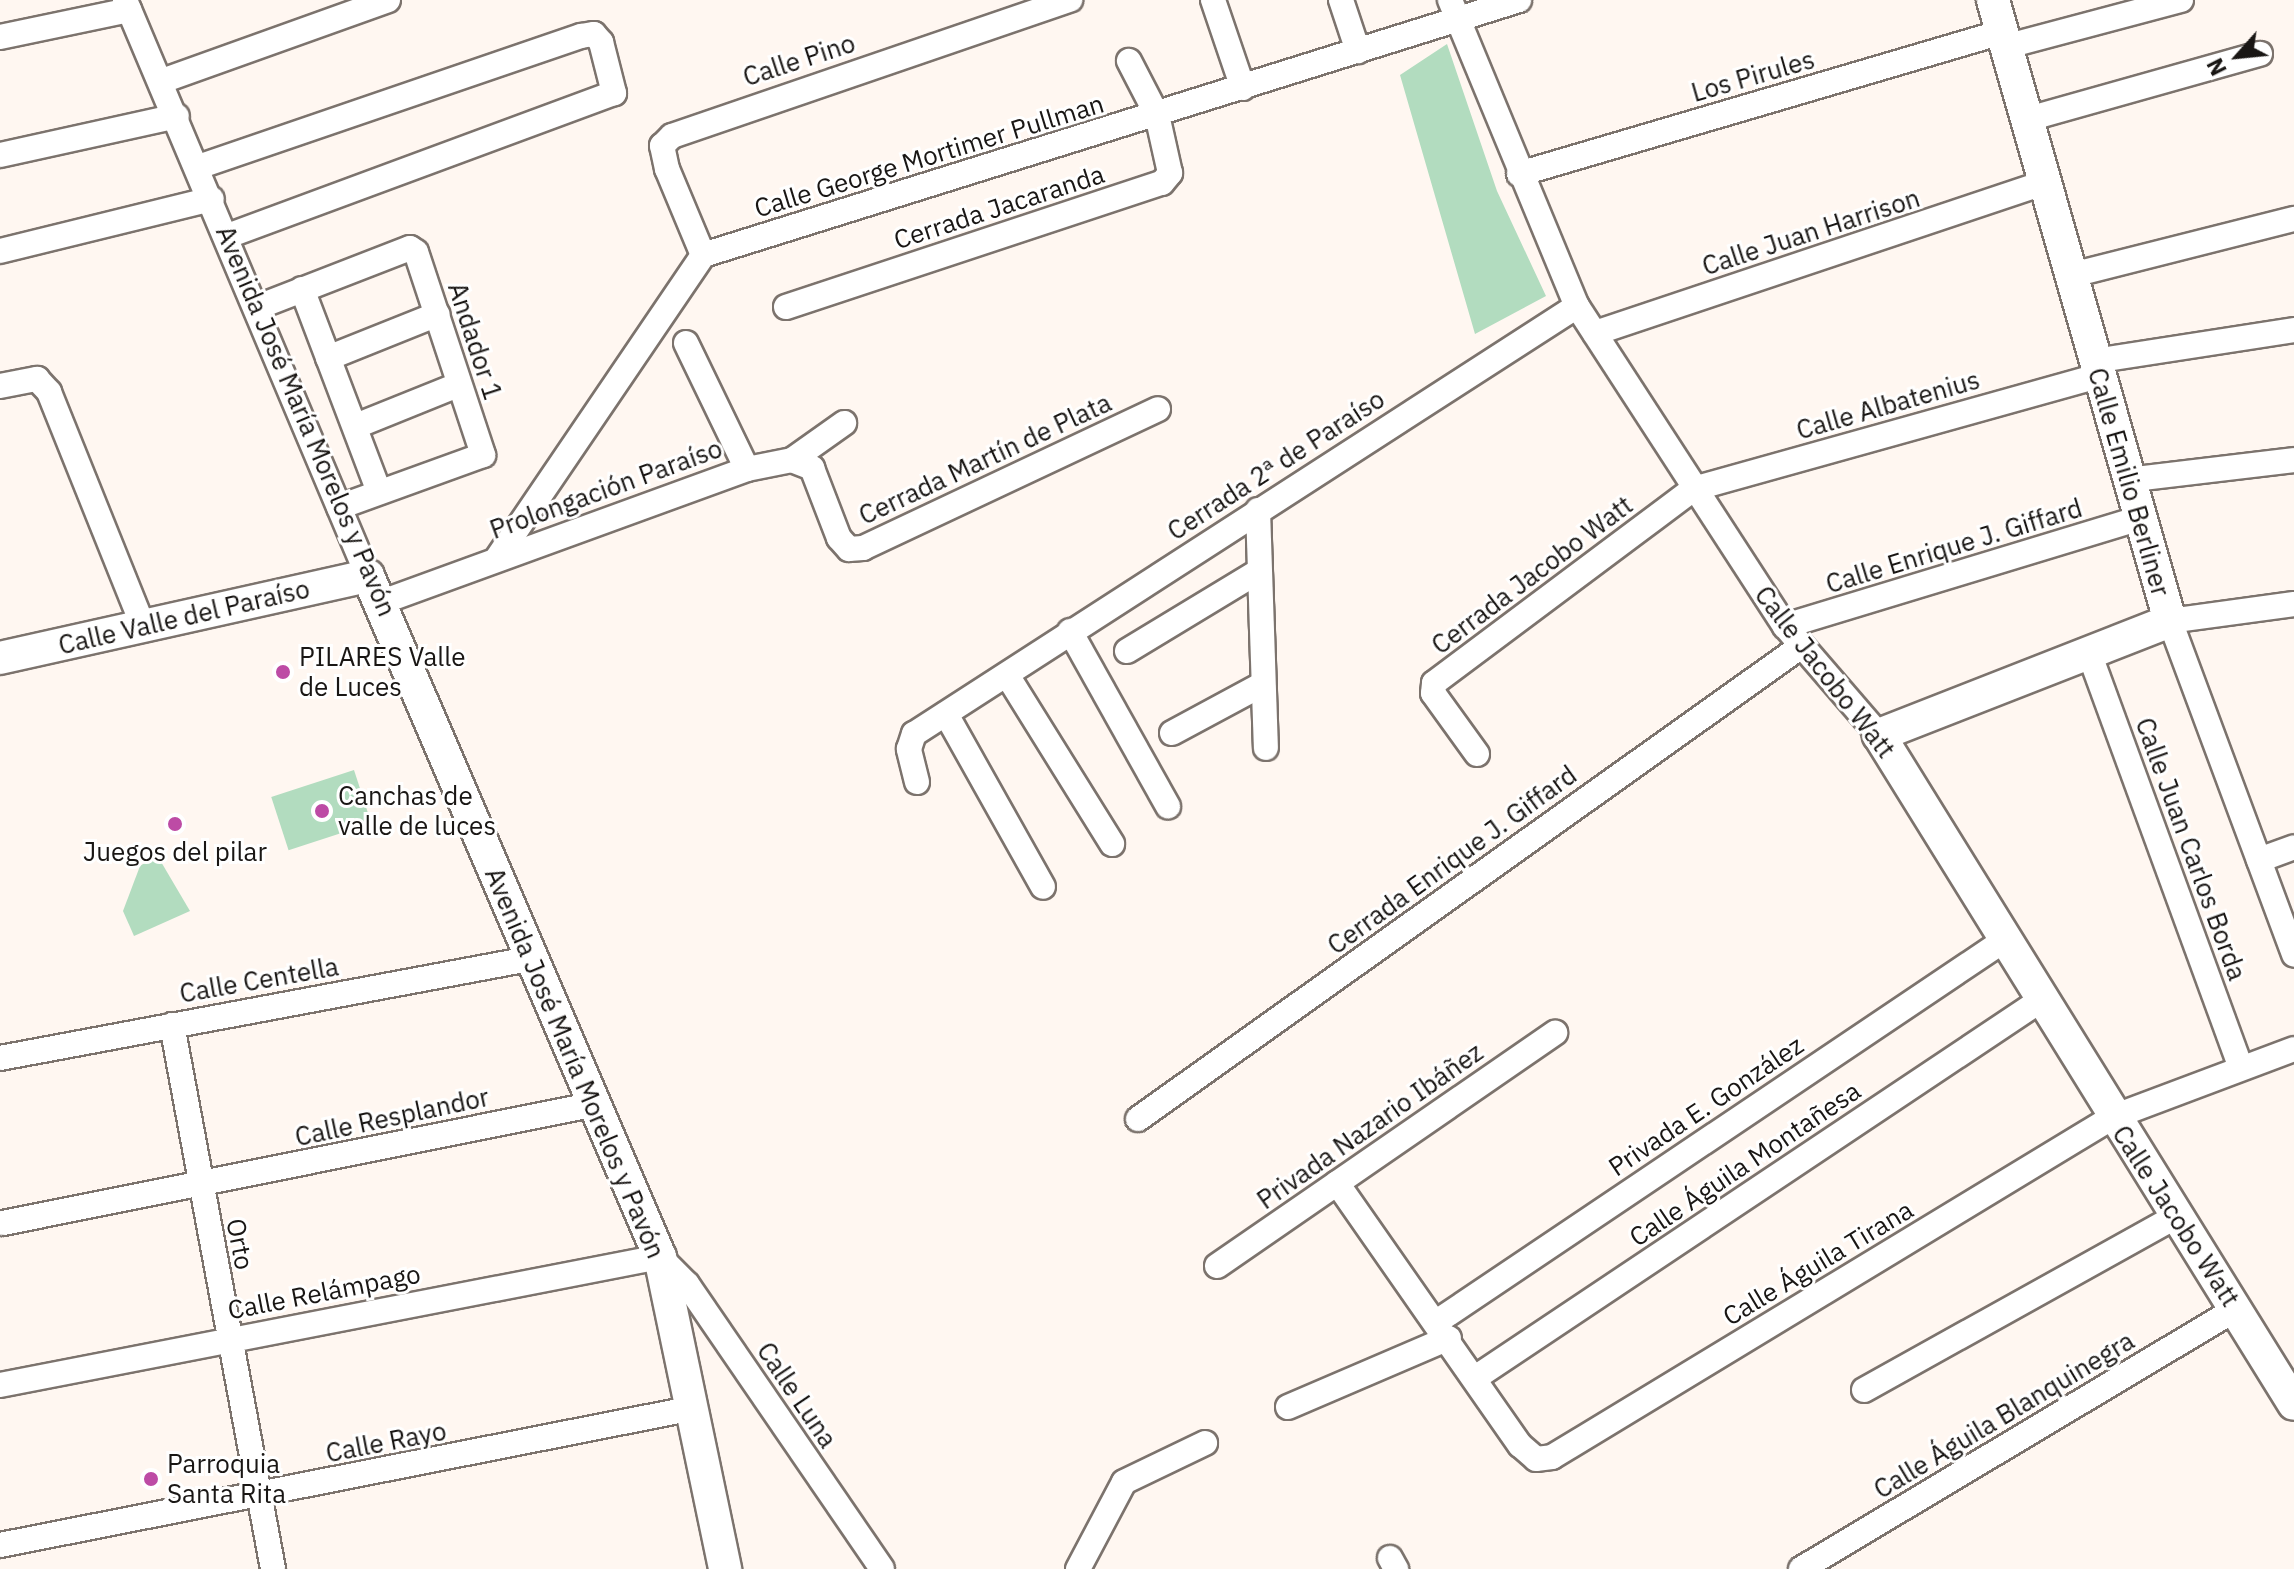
<!DOCTYPE html>
<html>
<head>
<meta charset="utf-8">
<style>
	body { margin:0 }
	#map { position:relative; width:2294px; height:1569px; overflow:hidden; background:#fff7f1; font-family:"IBM Plex Sans",sans-serif }
	div>[style] { position:absolute }
	[style*='--x'] { left:calc(var(--x)*1px); top:calc(var(--y)*1px); width:calc(var(--w)*1px); rotate:calc(var(--a)*1deg) }
	.green>* { inset:0; background:#b2dcbf; transform-origin:0 0 }
	.roads { filter:drop-shadow(2px 0 #7c736d) drop-shadow(-2px 0 #7c736d) drop-shadow(0 2px #7c736d) drop-shadow(0 -2px #7c736d) }
	.street>* { height:24px; margin:-12px; padding:0 12px; transform-origin:12px; border-radius:12px; background:#fff }
	.secondary>* { height:32px; margin:-16px; padding:0 16px; transform-origin:16px; border-radius:16px; background:#fff }
	.dots>* { width:22px; height:22px; translate:-50% -50%; box-sizing:border-box; border:4px solid #fff; border-radius:50% }
	span { translate:-50% -50%; white-space:nowrap; text-align:center; line-height:1.15; -webkit-text-stroke:6px #fff; paint-order:stroke }
	.street-label { font-size:26px; color:#191614 }
	.poi-label { font-size:26px; color:#191614 }
	.left { translate:0 -50%; text-align:left }
	.north { position:absolute; left:2198px; top:16px; width:80px; height:80px; -webkit-text-stroke:6px #fff; paint-order:stroke; rotate:243deg; font-size:22px; font-weight:700; line-height:32px; text-align:center; color:#191614 }
	.north::after { content:''; display:block; margin:auto; width:28px; height:36px; background:#191614; clip-path:polygon(50% 0,100% 100%,50% 72%,0 100%) }
</style>
</head>
<body>
<div id="map">
	<div class="green">
		<div style="clip-path:polygon(1447px 44px,1497px 191px,1546px 296px,1475px 334px,1400px 75px)"></div>
		<div style="left:354px;top:770px;width:56px;height:87px;rotate:72deg"></div>
		<div style="clip-path:polygon(157px 855px,190px 911px,134px 936px,123px 911px,140px 866px)"></div>
	</div>
	<div class="roads">
		<div class="street">
			<div style="--x:125;--y:0;--w:625;--a:67.13"></div>
			<div style="--x:1213;--y:0;--w:93;--a:71.2"></div>
			<div style="--x:1341;--y:0;--w:54;--a:71.6"></div>
			<div style="--x:1450;--y:0;--w:331;--a:67.5"></div>
			<div style="--x:1577;--y:306;--w:382;--a:57"></div>
			<div style="--x:1785;--y:626;--w:144;--a:49.2"></div>
			<div style="--x:0;--y:37;--w:132;--a:-11.8"></div>
			<div style="--x:2008;--y:46;--w:179;--a:-14.9"></div>
			<div style="--x:162;--y:81;--w:240;--a:-19.7"></div>
			<div style="--x:2028;--y:119;--w:241;--a:-15.7"></div>
			<div style="--x:0;--y:155;--w:181;--a:-12.4"></div>
			<div style="--x:198;--y:167;--w:405;--a:-18.9"></div>
			<div style="--x:581;--y:36;--w:13;--a:-9"></div>
			<div style="--x:594;--y:34;--w:11;--a:49"></div>
			<div style="--x:601;--y:42;--w:53;--a:75.7"></div>
			<div style="--x:614;--y:93;--w:412;--a:159.7"></div>
			<div style="--x:1519;--y:174;--w:503;--a:-16.38"></div>
			<div style="--x:0;--y:251;--w:218;--a:-13.8"></div>
			<div style="--x:703;--y:255;--w:93;--a:-112.7"></div>
			<div style="--x:667;--y:169;--w:24;--a:-102"></div>
			<div style="--x:662;--y:146;--w:14;--a:-45"></div>
			<div style="--x:672;--y:136;--w:421;--a:-18.9"></div>
			<div style="--x:2072;--y:275;--w:229;--a:-14.2"></div>
			<div style="--x:302;--y:289;--w:217;--a:69.2"></div>
			<div style="--x:258;--y:307;--w:163;--a:-21.2"></div>
			<div style="--x:410;--y:248;--w:7;--a:34"></div>
			<div style="--x:416;--y:252;--w:214;--a:71.7"></div>
			<div style="--x:483;--y:455;--w:153;--a:160.1"></div>
			<div style="--x:786;--y:307;--w:396;--a:-18.3"></div>
			<div style="--x:1162;--y:183;--w:13;--a:-51"></div>
			<div style="--x:1170;--y:173;--w:59;--a:-102.6"></div>
			<div style="--x:1157;--y:115;--w:61;--a:-117.4"></div>
			<div style="--x:1595;--y:333;--w:473;--a:-18.5"></div>
			<div style="--x:686;--y:343;--w:140;--a:64.2"></div>
			<div style="--x:328;--y:358;--w:118;--a:-21.8"></div>
			<div style="--x:2094;--y:361;--w:202;--a:-8.8"></div>
			<div style="--x:0;--y:386;--w:38;--a:-11"></div>
			<div style="--x:37;--y:379;--w:18;--a:47"></div>
			<div style="--x:49;--y:392;--w:252;--a:68.1"></div>
			<div style="--x:356;--y:426;--w:110;--a:-21.9"></div>
			<div style="--x:792;--y:460;--w:22;--a:22"></div>
			<div style="--x:812;--y:468;--w:75;--a:68.9"></div>
			<div style="--x:839;--y:538;--w:15;--a:48"></div>
			<div style="--x:849;--y:549;--w:14;--a:-4"></div>
			<div style="--x:863;--y:548;--w:326;--a:-25.2"></div>
			<div style="--x:2127;--y:480;--w:168;--a:-6.8"></div>
			<div style="--x:1258;--y:510;--w:238;--a:88.1"></div>
			<div style="--x:498;--y:557;--w:365;--a:-55.8"></div>
			<div style="--x:703;--y:255;--w:855;--a:-17.35"></div>
			<div style="--x:382;--y:602;--w:388;--a:-20"></div>
			<div style="--x:747;--y:469;--w:46;--a:-11.3"></div>
			<div style="--x:792;--y:460;--w:64;--a:-35.4"></div>
			<div style="--x:2294;--y:604;--w:125;--a:172.2"></div>
			<div style="--x:2170;--y:621;--w:356;--a:69.6"></div>
			<div style="--x:1785;--y:626;--w:369;--a:-16.9"></div>
			<div style="--x:1070;--y:631;--w:201;--a:60.8"></div>
			<div style="--x:2088;--y:650;--w:445;--a:69.9"></div>
			<div style="--x:1127;--y:651;--w:154;--a:-31.2"></div>
			<div style="--x:1007;--y:675;--w:199;--a:58.1"></div>
			<div style="--x:946;--y:714;--w:198;--a:60.7"></div>
			<div style="--x:1172;--y:733;--w:101;--a:-28.3"></div>
			<div style="--x:1477;--y:754;--w:75;--a:-125.8"></div>
			<div style="--x:1433;--y:693;--w:10;--a:-84"></div>
			<div style="--x:1434;--y:683;--w:324;--a:-36.8"></div>
			<div style="--x:1693;--y:489;--w:420;--a:-15.6"></div>
			<div style="--x:917;--y:782;--w:34;--a:-104"></div>
			<div style="--x:909;--y:749;--w:16;--a:-72"></div>
			<div style="--x:914;--y:734;--w:789;--a:-32.84"></div>
			<div style="--x:2259;--y:860;--w:37;--a:-20"></div>
			<div style="--x:172;--y:1025;--w:553;--a:79.48"></div>
			<div style="--x:0;--y:1058;--w:538;--a:-10.6"></div>
			<div style="--x:1138;--y:1119;--w:813;--a:-35.49"></div>
			<div style="--x:1337;--y:1183;--w:320;--a:55.1"></div>
			<div style="--x:1520;--y:1445;--w:21;--a:41"></div>
			<div style="--x:1536;--y:1459;--w:16;--a:-7"></div>
			<div style="--x:1552;--y:1457;--w:656;--a:-31.22"></div>
			<div style="--x:2113;--y:1117;--w:193;--a:-20.6"></div>
			<div style="--x:3;--y:1223;--w:605;--a:-11.35"></div>
			<div style="--x:1217;--y:1266;--w:411;--a:-34.6"></div>
			<div style="--x:1438;--y:1321;--w:685;--a:-33.92"></div>
			<div style="--x:1478;--y:1376;--w:681;--a:-33.74"></div>
			<div style="--x:0;--y:1385;--w:672;--a:-10.98"></div>
			<div style="--x:660;--y:1257;--w:38;--a:45"></div>
			<div style="--x:687;--y:1284;--w:345;--a:55.6"></div>
			<div style="--x:1864;--y:1390;--w:358;--a:-29.1"></div>
			<div style="--x:1288;--y:1407;--w:175;--a:-23.2"></div>
			<div style="--x:0;--y:1545;--w:702;--a:-11.17"></div>
			<div style="--x:1390;--y:1558;--w:13;--a:61"></div>
			<div style="--x:1078;--y:1569;--w:98;--a:-62.1"></div>
			<div style="--x:1124;--y:1482;--w:90;--a:-25.7"></div>
			<div style="--x:1801;--y:1569;--w:507;--a:-30.87"></div>
		</div>
		<div class="secondary">
			<div style="--x:1993;--y:0;--w:646;--a:74.09"></div>
			<div style="--x:2170;--y:621;--w:313;--a:158.6"></div>
			<div style="--x:1879;--y:735;--w:787;--a:58.19"></div>
			<div style="--x:0;--y:658;--w:377;--a:-12.6"></div>
			<div style="--x:368;--y:576;--w:741;--a:66.79"></div>
			<div style="--x:660;--y:1257;--w:319;--a:78.2"></div>
		</div>
	</div>
	<div class="dots">
		<div style="left:283px;top:672px;background:#bd4ba5"></div>
		<div style="left:322px;top:811px;background:#bd4ba5"></div>
		<div style="left:175px;top:824px;background:#bd4ba5"></div>
		<div style="left:151px;top:1479px;background:#bd4ba5"></div>
	</div>
	<div class="street-label">
		<span style="left:799px;top:60px;rotate:-18deg">Calle Pino</span>
		<span style="left:1753px;top:76px;rotate:-16deg">Los Pirules</span>
		<span style="left:929px;top:156px;rotate:-17deg">Calle George Mortimer Pullman</span>
		<span style="left:999px;top:207px;rotate:-18deg">Cerrada Jacaranda</span>
		<span style="left:1811px;top:232px;rotate:-18deg">Calle Juan Harrison</span>
		<span style="left:475px;top:341px;rotate:72deg">Andador 1</span>
		<span style="left:1888px;top:405px;rotate:-16deg">Calle Albatenius</span>
		<span style="left:306px;top:421px;rotate:67deg">Avenida José María Morelos y Pavón</span>
		<span style="left:985px;top:459px;rotate:-25deg">Cerrada Martín de Plata</span>
		<span style="left:1276px;top:465px;rotate:-33deg">Cerrada 2ª de Paraíso</span>
		<span style="left:2129px;top:482px;rotate:74deg">Calle Emilio Berliner</span>
		<span style="left:606px;top:489px;rotate:-20deg">Prolongación Paraíso</span>
		<span style="left:1954px;top:546px;rotate:-17deg">Calle Enrique J. Giffard</span>
		<span style="left:1532px;top:575px;rotate:-37deg">Cerrada Jacobo Watt</span>
		<span style="left:184px;top:617px;rotate:-13deg">Calle Valle del Paraíso</span>
		<span style="left:1825px;top:672px;rotate:52deg">Calle Jacobo Watt</span>
		<span style="left:2191px;top:849px;rotate:70deg">Calle Juan Carlos Borda</span>
		<span style="left:1452px;top:860px;rotate:-36deg">Cerrada Enrique J. Giffard</span>
		<span style="left:259px;top:980px;rotate:-10deg">Calle Centella</span>
		<span style="left:575px;top:1063px;rotate:67deg">Avenida José María Morelos y Pavón</span>
		<span style="left:1706px;top:1106px;rotate:-34deg">Privada E. González</span>
		<span style="left:392px;top:1117px;rotate:-12deg">Calle Resplandor</span>
		<span style="left:1370px;top:1126px;rotate:-35deg">Privada Nazario Ibáñez</span>
		<span style="left:1745px;top:1164px;rotate:-34deg">Calle Águila Montañesa</span>
		<span style="left:2176px;top:1216px;rotate:57deg">Calle Jacobo Watt</span>
		<span style="left:240px;top:1244px;rotate:79deg">Orto</span>
		<span style="left:1818px;top:1263px;rotate:-31deg">Calle Águila Tirana</span>
		<span style="left:324px;top:1292px;rotate:-11deg">Calle Relámpago</span>
		<span style="left:797px;top:1395px;rotate:56deg">Calle Luna</span>
		<span style="left:2004px;top:1415px;rotate:-31deg">Calle Águila Blanquinegra</span>
		<span style="left:386px;top:1442px;rotate:-11deg">Calle Rayo</span>
	</div>
	<div class="poi-label">
		<span class="left" style="left:299px;top:672px">PILARES Valle<br>de Luces</span>
		<span class="left" style="left:338px;top:811px">Canchas de<br>valle de luces</span>
		<span style="left:175px;top:852px">Juegos del pilar</span>
		<span class="left" style="left:167px;top:1479px">Parroquia<br>Santa Rita</span>
	</div>
	<div class="north">N</div>
</div>
</body>
</html>
